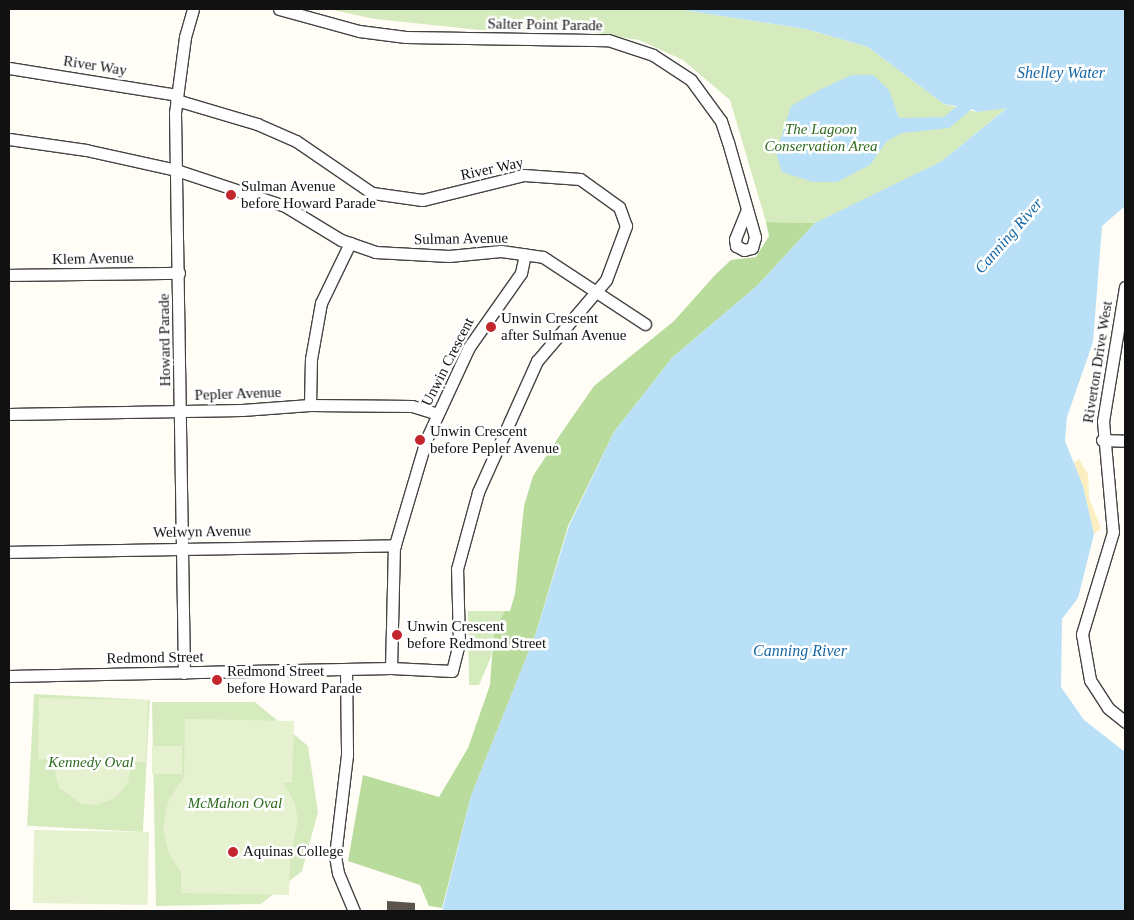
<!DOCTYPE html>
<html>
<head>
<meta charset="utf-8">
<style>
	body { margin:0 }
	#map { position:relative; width:1134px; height:920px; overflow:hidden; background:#fffdf5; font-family:Georgia,serif }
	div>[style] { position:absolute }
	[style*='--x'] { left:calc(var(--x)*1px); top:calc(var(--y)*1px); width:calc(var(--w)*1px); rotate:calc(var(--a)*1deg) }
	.green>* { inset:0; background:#d5ebbd; transform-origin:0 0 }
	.forest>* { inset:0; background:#b9dc9c }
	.sand>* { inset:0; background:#fbeec1 }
	.pitch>* { inset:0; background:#e6f2cf; transform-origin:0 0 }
	.water>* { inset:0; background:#b9e0f7 }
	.building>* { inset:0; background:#5a524d }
	.roads { filter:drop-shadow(1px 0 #444) drop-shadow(-1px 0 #444) drop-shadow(0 1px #444) drop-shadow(0 -1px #444) }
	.minor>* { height:11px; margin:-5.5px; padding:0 5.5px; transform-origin:5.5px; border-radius:5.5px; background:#fff }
	.dots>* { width:14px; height:14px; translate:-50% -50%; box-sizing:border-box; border:2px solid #fff; border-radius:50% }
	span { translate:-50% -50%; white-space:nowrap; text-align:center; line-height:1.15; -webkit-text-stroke:5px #fff; paint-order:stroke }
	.street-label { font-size:15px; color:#111 }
	.park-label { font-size:15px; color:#2f6b1f; font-style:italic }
	.poi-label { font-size:15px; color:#111 }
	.left { translate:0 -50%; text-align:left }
	.water-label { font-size:16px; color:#1768a6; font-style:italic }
	.frame { position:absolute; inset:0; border:10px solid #111; pointer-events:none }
</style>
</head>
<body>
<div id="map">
	<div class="green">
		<div style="clip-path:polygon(328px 9px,677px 9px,806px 29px,868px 47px,944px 104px,977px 112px,1008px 107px,942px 161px,827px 219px,815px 223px,766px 222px,730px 100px,683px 60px,639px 40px,583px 31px,480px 30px,375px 19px)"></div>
		<div style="clip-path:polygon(468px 611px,505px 611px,494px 629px,491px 657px,479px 685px,469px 685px)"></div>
		<div style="left:34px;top:694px;width:116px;height:132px;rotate:3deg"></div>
		<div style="clip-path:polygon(152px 702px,255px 702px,308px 746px,318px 812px,302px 871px,261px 904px,156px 906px)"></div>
	</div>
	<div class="forest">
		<div style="clip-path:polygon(766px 222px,815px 223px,758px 285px,672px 358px,614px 432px,568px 526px,535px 636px,471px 796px,442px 908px,429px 906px,420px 885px,348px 861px,363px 775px,439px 797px,468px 748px,490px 685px,494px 629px,505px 611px,510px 611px,515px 594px,524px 506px,533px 476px,562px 432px,594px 386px,674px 321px,715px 275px,731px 260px,756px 257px,769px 236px)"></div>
	</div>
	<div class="sand">
		<div style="clip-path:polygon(1079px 459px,1088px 474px,1089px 498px,1101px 528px,1094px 534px,1083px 486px,1072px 465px)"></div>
	</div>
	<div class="pitch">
		<div style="clip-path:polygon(39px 698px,148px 700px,146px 762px,131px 762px,128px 783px,115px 798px,96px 805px,82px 804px,59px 788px,52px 760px,38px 759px)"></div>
		<div style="clip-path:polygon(185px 719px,294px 721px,292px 783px,283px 783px,295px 803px,298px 821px,290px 859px,289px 895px,181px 893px,181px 872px,169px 854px,163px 828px,168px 801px,184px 777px)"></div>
		<div style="left:152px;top:746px;width:30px;height:28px"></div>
		<div style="left:34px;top:830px;width:115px;height:73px;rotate:1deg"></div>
	</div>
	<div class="water">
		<div style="clip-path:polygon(677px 9px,1125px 9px,1125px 206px,1102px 226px,1093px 342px,1067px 417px,1065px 441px,1083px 486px,1094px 534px,1078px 598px,1062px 619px,1061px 687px,1084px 720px,1125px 752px,1125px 911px,442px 911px,471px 796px,535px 636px,569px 526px,614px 432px,672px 358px,758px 285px,815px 223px,942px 161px,1007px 108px,977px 112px,972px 109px,949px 128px,902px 133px,887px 141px,870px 165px,837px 182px,813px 182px,782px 172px,776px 153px,791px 106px,821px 89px,852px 75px,873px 75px,889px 90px,899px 118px,944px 117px,957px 106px,944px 104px,868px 47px,806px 29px)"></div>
	</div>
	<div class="building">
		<div style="clip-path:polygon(387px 901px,415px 903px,415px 911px,387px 911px)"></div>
	</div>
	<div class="roads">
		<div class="minor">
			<div style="--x:279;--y:9;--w:83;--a:15.4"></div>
			<div style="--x:359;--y:31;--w:47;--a:7.3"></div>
			<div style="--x:406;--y:37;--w:202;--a:0.9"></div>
			<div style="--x:608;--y:40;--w:47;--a:18.4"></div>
			<div style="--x:653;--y:55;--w:45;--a:33.3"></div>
			<div style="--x:691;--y:80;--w:51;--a:53.8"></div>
			<div style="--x:721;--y:121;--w:22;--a:72"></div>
			<div style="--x:728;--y:142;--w:99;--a:74.1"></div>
			<div style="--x:755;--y:237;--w:11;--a:105"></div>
			<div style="--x:752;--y:248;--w:8;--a:166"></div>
			<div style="--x:744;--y:250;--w:9;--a:-153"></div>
			<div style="--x:736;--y:246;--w:7;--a:-98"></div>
			<div style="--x:735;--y:239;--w:31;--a:-68"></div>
			<div style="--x:9;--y:68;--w:170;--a:9.1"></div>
			<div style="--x:9;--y:139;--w:78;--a:8.1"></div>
			<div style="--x:86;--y:150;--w:92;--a:12.5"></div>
			<div style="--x:176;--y:170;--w:115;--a:18.3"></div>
			<div style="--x:285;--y:206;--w:66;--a:31.3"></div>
			<div style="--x:341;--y:240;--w:36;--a:19"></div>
			<div style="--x:375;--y:252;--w:74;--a:3.1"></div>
			<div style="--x:449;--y:256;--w:52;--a:-5.5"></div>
			<div style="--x:501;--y:251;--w:42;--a:8.1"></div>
			<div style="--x:543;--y:257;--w:122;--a:33.3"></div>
			<div style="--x:9;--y:275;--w:170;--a:-0.7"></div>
			<div style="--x:1125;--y:287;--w:136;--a:99.3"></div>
			<div style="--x:1103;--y:421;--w:111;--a:84.9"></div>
			<div style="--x:1113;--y:532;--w:107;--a:106.9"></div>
			<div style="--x:1082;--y:634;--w:47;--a:80.1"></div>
			<div style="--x:1090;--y:680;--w:33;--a:57"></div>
			<div style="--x:1108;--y:708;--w:22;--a:39"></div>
			<div style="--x:310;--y:405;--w:46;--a:-88.8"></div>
			<div style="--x:311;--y:359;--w:57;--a:-79.9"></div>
			<div style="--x:321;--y:303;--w:67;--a:-64.2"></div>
			<div style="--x:9;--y:414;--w:233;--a:-1"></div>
			<div style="--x:242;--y:410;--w:68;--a:-4.2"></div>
			<div style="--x:310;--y:405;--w:102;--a:0.6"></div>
			<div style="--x:412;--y:406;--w:27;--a:17"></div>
			<div style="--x:1102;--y:440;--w:23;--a:2"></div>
			<div style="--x:9;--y:552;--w:386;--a:-1"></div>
			<div style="--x:391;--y:668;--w:120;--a:-88.6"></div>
			<div style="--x:394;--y:548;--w:113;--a:-73.5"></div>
			<div style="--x:426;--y:440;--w:102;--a:-65.2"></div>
			<div style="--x:469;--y:347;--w:90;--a:-54.9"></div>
			<div style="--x:521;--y:273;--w:19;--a:-78"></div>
			<div style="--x:346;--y:669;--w:86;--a:89.3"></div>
			<div style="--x:347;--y:755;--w:102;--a:96.8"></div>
			<div style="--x:335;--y:856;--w:17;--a:80"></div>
			<div style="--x:338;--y:873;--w:41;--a:67.2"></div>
			<div style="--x:184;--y:673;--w:560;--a:-90.92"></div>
			<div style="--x:175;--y:113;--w:77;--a:-82.5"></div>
			<div style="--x:185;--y:37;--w:29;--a:-74"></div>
			<div style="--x:9;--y:676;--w:382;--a:-1.2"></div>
			<div style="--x:391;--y:668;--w:61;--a:2.8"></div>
			<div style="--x:452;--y:671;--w:29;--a:-76"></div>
			<div style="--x:459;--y:643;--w:74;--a:-91.5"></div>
			<div style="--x:457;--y:569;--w:80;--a:-74.7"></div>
			<div style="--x:478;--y:492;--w:144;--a:-65.8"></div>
			<div style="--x:537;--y:361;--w:106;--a:-49.6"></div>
			<div style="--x:606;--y:280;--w:58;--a:-69.7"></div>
			<div style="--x:626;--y:226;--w:20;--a:-110"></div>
			<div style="--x:619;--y:207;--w:48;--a:-144.3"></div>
			<div style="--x:580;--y:179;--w:56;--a:-175.9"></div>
			<div style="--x:524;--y:175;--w:105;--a:166.2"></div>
			<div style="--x:422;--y:200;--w:50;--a:-172"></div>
			<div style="--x:372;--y:193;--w:92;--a:-145.6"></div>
			<div style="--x:296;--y:141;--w:43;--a:-156.4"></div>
			<div style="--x:257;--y:124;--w:84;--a:-163.5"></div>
		</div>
	</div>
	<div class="dots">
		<div style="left:231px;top:195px;background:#c4262e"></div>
		<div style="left:491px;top:327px;background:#c4262e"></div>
		<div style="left:420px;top:440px;background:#c4262e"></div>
		<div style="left:397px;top:635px;background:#c4262e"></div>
		<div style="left:217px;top:680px;background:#c4262e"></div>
		<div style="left:233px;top:852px;background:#c4262e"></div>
	</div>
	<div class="street-label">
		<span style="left:545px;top:25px;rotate:1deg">Salter Point Parade</span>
		<span style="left:95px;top:66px;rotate:9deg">River Way</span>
		<span style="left:492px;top:169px;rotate:-12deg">River Way</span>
		<span style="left:461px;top:239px;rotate:-1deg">Sulman Avenue</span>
		<span style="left:93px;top:259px;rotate:-1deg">Klem Avenue</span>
		<span style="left:165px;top:340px;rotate:-91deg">Howard Parade</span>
		<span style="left:448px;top:362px;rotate:-63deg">Unwin Crescent</span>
		<span style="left:1098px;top:362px;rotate:-81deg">Riverton Drive West</span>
		<span style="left:238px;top:394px;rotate:-2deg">Pepler Avenue</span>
		<span style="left:202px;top:532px;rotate:-1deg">Welwyn Avenue</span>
		<span style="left:155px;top:658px;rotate:-1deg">Redmond Street</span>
	</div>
	<div class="park-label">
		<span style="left:821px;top:138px">The Lagoon<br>Conservation Area</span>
		<span style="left:91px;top:763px">Kennedy Oval</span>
		<span style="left:235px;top:804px">McMahon Oval</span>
	</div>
	<div class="poi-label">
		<span class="left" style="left:241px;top:195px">Sulman Avenue<br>before Howard Parade</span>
		<span class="left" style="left:501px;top:327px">Unwin Crescent<br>after Sulman Avenue</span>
		<span class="left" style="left:430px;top:440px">Unwin Crescent<br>before Pepler Avenue</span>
		<span class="left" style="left:407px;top:635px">Unwin Crescent<br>before Redmond Street</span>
		<span class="left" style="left:227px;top:680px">Redmond Street<br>before Howard Parade</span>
		<span class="left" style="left:243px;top:852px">Aquinas College</span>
	</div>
	<div class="water-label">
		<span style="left:1061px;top:73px">Shelley Water</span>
		<span style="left:1009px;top:236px;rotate:-49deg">Canning River</span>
		<span style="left:800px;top:651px">Canning River</span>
	</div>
	<div class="frame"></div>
</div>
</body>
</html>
